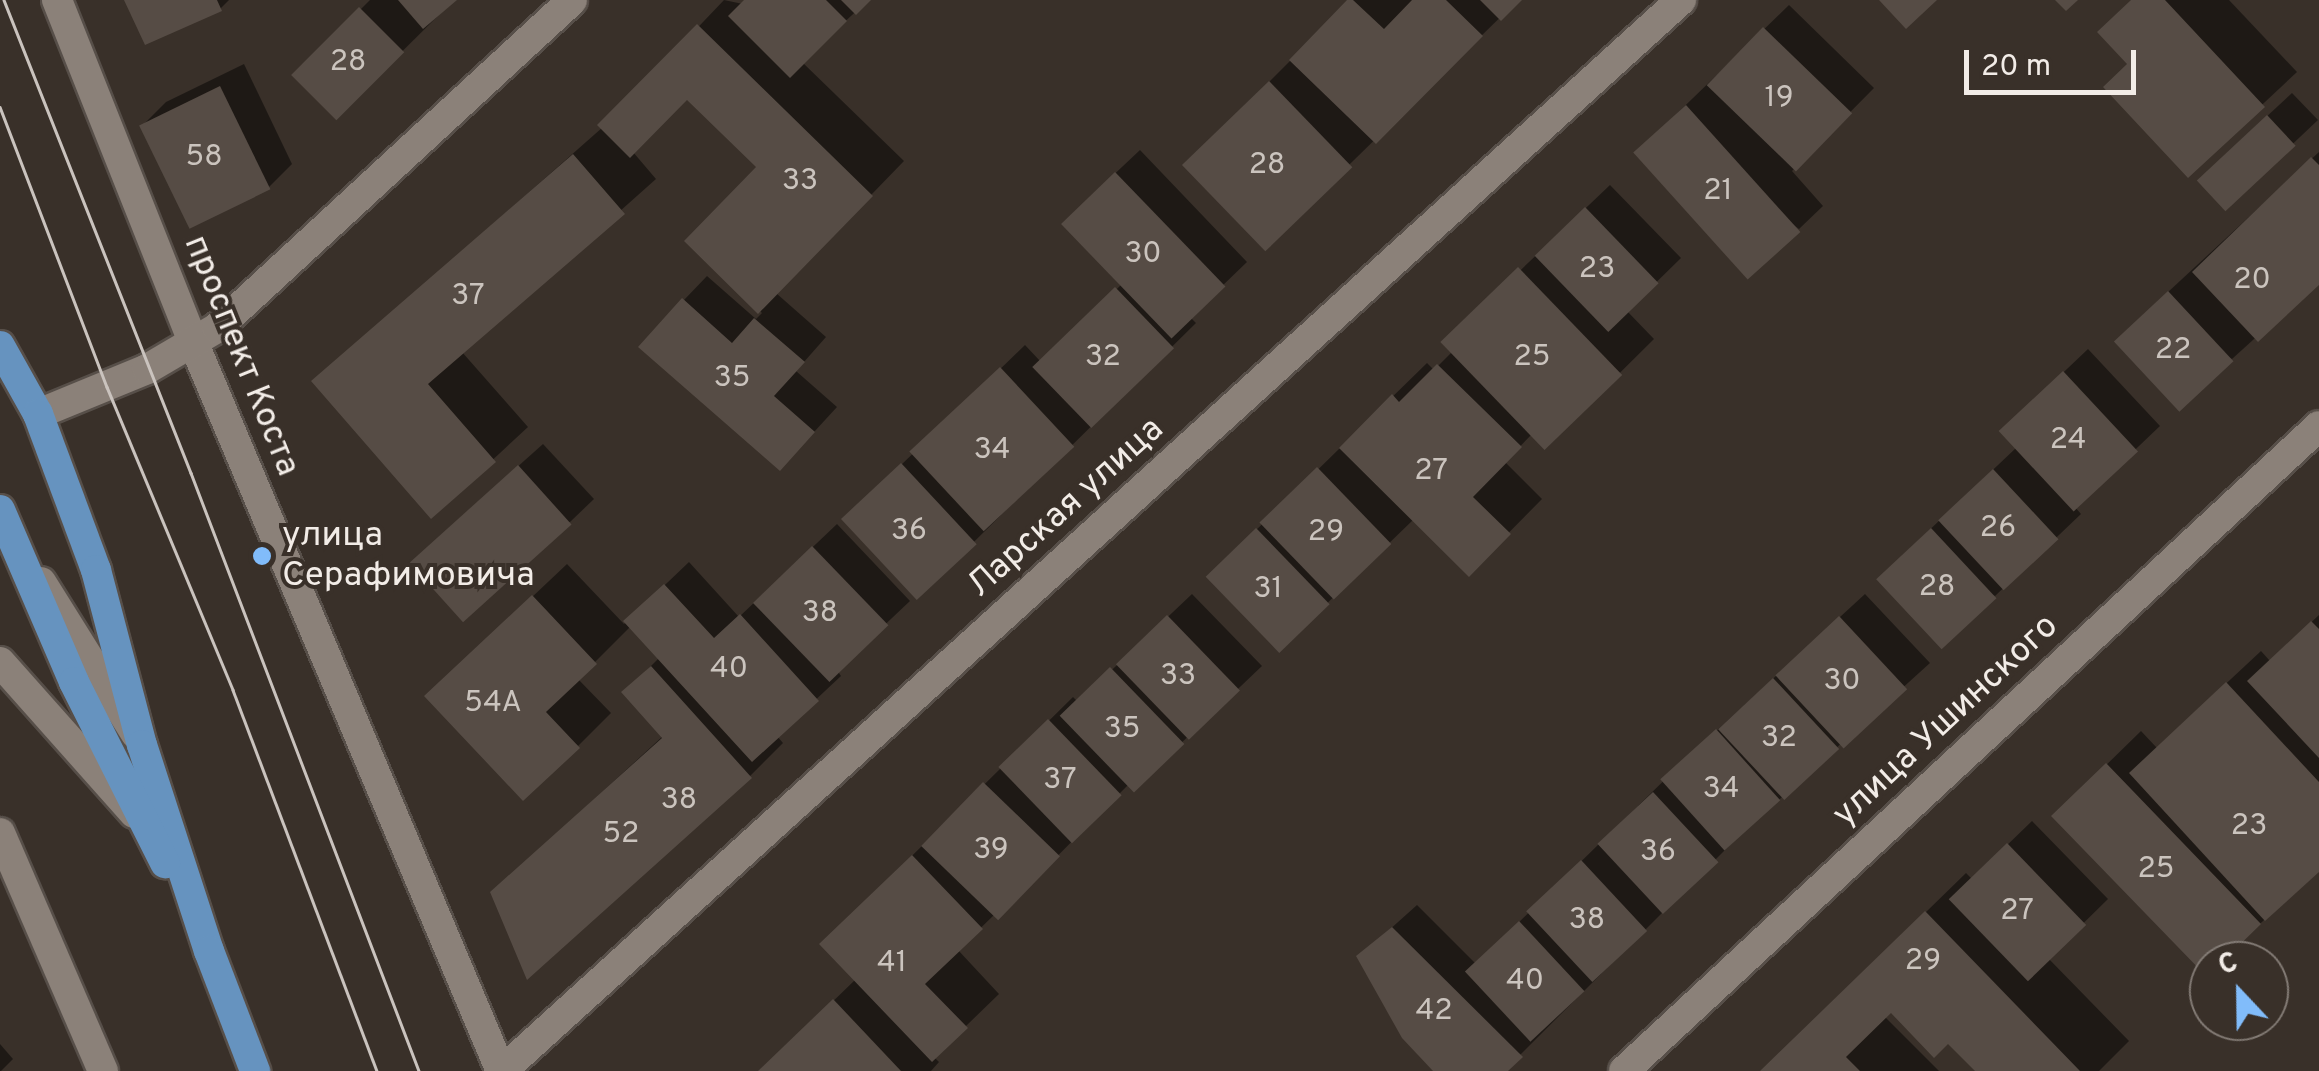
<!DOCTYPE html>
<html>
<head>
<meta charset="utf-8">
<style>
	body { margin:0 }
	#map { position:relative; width:2319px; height:1071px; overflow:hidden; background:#393029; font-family:Overpass,sans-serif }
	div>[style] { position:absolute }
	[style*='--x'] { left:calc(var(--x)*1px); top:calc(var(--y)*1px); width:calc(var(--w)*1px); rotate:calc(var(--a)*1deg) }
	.shadow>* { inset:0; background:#0007 }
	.building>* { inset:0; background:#564c45; transform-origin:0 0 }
	.roads { filter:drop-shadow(2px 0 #574f49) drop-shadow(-2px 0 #574f49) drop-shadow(0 2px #574f49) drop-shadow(0 -2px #574f49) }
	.street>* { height:30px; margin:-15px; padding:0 15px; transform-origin:15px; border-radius:15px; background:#8b8179 }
	.secondary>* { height:30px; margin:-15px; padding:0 15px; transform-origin:15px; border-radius:15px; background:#8b8179 }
	.primary>* { height:30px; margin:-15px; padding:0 15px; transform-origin:15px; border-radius:15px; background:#6693bf }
	.tram>* { height:2.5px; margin:-1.25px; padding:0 1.25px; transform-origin:1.25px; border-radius:1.25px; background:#cac3be }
	.dots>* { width:28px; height:28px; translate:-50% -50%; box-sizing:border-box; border:5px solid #393029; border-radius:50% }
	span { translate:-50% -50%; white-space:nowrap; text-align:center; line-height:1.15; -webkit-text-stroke:8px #393029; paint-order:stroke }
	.number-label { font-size:30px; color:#cbc4be }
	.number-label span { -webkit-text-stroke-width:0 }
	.street-label { font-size:35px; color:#f2ece7 }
	.poi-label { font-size:35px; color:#f2ece7 }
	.left { translate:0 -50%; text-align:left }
	.north { position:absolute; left:2189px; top:941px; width:100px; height:100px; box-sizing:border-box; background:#393029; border:2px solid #837b75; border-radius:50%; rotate:338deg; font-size:28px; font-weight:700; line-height:40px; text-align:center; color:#f2ece7 }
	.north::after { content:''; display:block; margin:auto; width:35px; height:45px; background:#81bcfa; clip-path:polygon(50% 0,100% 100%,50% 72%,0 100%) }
	.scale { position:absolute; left:1964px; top:50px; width:172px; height:45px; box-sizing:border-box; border:5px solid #f2ece7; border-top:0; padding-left:12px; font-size:30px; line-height:35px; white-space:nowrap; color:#f2ece7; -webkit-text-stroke:8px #393029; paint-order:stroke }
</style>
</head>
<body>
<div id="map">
	<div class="shadow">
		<div style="clip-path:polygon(127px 0,229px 0,220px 9px)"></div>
		<div style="clip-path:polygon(370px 0,454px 0,337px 116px,295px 75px)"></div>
		<div style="clip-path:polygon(724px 0,743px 4px,748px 0,868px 0,802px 62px,904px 161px,776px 293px,826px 337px,796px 371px,837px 407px,803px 444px,684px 300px,707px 276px,756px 319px,762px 313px,688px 241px,759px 167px,687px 97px,633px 152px,656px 179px,462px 352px,528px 427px,432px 516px,315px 381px,603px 127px)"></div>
		<div style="clip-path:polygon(1351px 0,1518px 0,1265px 247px,1209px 142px)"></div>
		<div style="clip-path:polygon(2132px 0,2229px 0,2297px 72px,2188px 174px,2130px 64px)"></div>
		<div style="clip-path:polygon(1789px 5px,1874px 88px,1792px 171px,1823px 206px,1799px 229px,1661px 129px)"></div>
		<div style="clip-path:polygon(244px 64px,292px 164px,268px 188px,142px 126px,166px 102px)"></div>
		<div style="clip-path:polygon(2292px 93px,2318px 120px,2226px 207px,2224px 156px)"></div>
		<div style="clip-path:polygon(1140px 150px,1247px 262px,1190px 317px,1196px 323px,918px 597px,869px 496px,1025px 345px,1041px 362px,1122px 284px,1088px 199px)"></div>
		<div style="clip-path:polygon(2319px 152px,2319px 280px,2232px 359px,2140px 318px)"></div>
		<div style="clip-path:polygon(1610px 185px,1681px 258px,1627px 311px,1654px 339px,1546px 446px,1533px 433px,1505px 462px,1542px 499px,1469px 573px,1414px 519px,1280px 649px,1209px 576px,1427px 363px,1434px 370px,1453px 351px,1444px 343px)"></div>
		<div style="clip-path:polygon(2088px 349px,2160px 426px,2075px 507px,2081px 514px,1995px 596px,1903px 555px,2017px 447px,2026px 408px)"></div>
		<div style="clip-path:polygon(543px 444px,594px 499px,570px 522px,437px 539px)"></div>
		<div style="clip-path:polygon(837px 524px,910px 601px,837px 670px,841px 676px,777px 736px,783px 743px,750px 776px,528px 976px,493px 892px,663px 736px,625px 692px,660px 657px,631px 626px,578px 679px,611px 713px,578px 746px,461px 664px,567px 564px,624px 624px,689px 562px,739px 617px)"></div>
		<div style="clip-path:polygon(1192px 594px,1262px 666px,1134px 788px,1130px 783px,997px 917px,995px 914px,958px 950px,999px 994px,934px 1057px,939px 1062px,931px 1071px,761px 1071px,856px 979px,856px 911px,1073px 697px,1078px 702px)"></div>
		<div style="clip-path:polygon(1865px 594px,1930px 663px,1739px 836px,1504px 1071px,1437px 1071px,1359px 957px,1417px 905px,1476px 964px,1688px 757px)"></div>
		<div style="clip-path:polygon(2319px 615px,2319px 869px,2220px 961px,2209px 961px,2207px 973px,2054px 816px,2141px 731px,2157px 748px,2261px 651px,2270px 661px)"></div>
		<div style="clip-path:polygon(2032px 821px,2108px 899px,2048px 958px,2129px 1041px,2099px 1071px,1978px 1071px,1948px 1041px,1891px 1009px,1884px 1016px,1939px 1071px,1763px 1071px,1966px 873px,1972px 879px)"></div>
		<div style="clip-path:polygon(0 1044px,13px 1059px,1px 1071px,0 1071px)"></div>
	</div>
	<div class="building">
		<div style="clip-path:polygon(124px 0,217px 0,222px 11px,145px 45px)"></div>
		<div style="clip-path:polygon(398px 0,457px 0,423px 29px)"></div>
		<div style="clip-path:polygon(744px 0,826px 0,847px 21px,790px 78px,728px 16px)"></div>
		<div style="clip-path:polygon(841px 0,871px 0,856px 15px)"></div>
		<div style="clip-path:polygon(1347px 0,1353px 0,1384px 29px,1412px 0,1446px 0,1483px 36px,1376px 144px,1289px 60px)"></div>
		<div style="clip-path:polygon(1480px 0,1522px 0,1501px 21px)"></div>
		<div style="clip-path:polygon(1879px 0,1937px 0,1906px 29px)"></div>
		<div style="clip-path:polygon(2055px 0,2078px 0,2066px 11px)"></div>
		<div style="clip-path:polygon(2131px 0,2165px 0,2265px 107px,2188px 178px,2103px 87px,2127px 64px,2097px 32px)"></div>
		<div style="left:359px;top:7px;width:64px;height:96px;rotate:45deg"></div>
		<div style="clip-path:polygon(697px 24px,873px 196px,758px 314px,684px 241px,756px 167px,687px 100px,630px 158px,597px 125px)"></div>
		<div style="left:1763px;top:27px;width:124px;height:81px;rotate:44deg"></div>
		<div style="left:1269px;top:81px;width:120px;height:121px;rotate:46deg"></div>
		<div style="left:220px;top:86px;width:115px;height:90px;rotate:64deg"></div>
		<div style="left:1686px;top:105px;width:171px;height:71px;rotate:48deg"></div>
		<div style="left:2267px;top:115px;width:42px;height:96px;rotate:47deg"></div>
		<div style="clip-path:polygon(573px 154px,625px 214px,428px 384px,496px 462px,431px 519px,311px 381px)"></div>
		<div style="clip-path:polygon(2311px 157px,2319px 165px,2319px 285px,2258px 342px,2192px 272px)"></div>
		<div style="left:1115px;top:172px;width:159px;height:75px;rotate:46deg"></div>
		<div style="left:1585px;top:207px;width:106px;height:70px;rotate:46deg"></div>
		<div style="left:1518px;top:267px;width:150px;height:108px;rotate:46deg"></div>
		<div style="left:1115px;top:287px;width:85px;height:115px;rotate:46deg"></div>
		<div style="left:2168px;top:291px;width:96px;height:74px;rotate:47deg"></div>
		<div style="clip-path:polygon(682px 298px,732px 343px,754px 318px,805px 362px,774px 396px,815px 432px,780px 471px,638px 347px)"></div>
		<div style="clip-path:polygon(1437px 364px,1522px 447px,1473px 497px,1511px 534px,1469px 577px,1339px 448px,1392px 394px,1399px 402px)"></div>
		<div style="left:1000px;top:367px;width:109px;height:124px;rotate:47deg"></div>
		<div style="left:2063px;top:371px;width:110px;height:88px;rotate:47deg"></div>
		<div style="left:901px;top:463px;width:111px;height:82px;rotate:47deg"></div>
		<div style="left:518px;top:465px;width:80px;height:146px;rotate:48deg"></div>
		<div style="left:1317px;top:467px;width:107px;height:80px;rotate:46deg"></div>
		<div style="left:1993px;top:469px;width:96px;height:75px;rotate:47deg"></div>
		<div style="left:1256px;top:528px;width:106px;height:70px;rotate:46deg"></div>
		<div style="left:1931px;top:528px;width:96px;height:75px;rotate:47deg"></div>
		<div style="left:812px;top:546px;width:110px;height:82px;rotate:46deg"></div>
		<div style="clip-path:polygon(664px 584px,714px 638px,740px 614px,819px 701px,752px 762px,623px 621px)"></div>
		<div style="clip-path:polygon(532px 595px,597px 664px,546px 712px,580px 748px,523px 801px,424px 696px)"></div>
		<div style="left:1167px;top:615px;width:105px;height:71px;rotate:46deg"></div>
		<div style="left:1839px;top:616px;width:100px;height:87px;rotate:47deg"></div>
		<div style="clip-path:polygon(2311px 621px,2319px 629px,2319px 758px,2247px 681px)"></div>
		<div style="clip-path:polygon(651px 666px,752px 778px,527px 980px,490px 892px,662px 738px,621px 692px)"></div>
		<div style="left:1110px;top:667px;width:107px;height:70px;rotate:46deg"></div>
		<div style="left:1773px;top:678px;width:97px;height:75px;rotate:47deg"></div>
		<div style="clip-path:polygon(2226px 682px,2319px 782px,2319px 872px,2265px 921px,2129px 773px)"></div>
		<div style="left:1048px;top:719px;width:106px;height:69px;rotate:46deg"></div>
		<div style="left:1716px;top:729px;width:96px;height:75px;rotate:48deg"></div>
		<div style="clip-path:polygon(2106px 763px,2261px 924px,2223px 961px,2209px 961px,2207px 977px,2051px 816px)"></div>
		<div style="left:983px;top:782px;width:107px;height:89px;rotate:44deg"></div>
		<div style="left:1653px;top:792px;width:96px;height:76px;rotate:47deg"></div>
		<div style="left:2007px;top:843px;width:114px;height:81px;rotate:46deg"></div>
		<div style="clip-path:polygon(912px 855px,983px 929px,925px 984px,968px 1028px,932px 1062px,819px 944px)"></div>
		<div style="left:1581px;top:860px;width:97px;height:75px;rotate:47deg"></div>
		<div style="clip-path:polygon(1925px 911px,2080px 1071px,1975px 1071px,1948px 1044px,1934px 1058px,1891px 1013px,1846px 1057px,1860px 1071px,1760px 1071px)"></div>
		<div style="left:1519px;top:921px;width:96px;height:74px;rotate:47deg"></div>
		<div style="clip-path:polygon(1392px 927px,1523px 1057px,1508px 1071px,1433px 1071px,1402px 1038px,1356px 956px)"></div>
		<div style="clip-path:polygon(833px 999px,901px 1071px,758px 1071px)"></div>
	</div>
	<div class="roads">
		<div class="street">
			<div style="--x:57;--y:0;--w:370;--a:68.3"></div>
			<div style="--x:194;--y:344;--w:789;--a:67.11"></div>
			<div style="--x:38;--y:414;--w:118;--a:-22.4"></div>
			<div style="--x:147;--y:369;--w:81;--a:-30.4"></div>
			<div style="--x:217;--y:328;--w:483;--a:-42.7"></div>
			<div style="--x:0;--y:833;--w:259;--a:66.6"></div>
			<div style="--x:502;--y:1071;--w:1593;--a:-42.25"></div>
			<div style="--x:1624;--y:1071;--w:948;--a:-42.86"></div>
		</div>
		<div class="secondary">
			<div style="--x:41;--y:582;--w:179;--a:58"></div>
			<div style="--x:0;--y:662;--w:202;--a:48.4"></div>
		</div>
		<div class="primary">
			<div style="--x:0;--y:346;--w:78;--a:60.8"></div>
			<div style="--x:38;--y:414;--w:166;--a:69.6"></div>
			<div style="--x:96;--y:570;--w:181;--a:75.3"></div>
			<div style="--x:142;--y:745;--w:217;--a:72"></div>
			<div style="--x:209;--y:951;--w:129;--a:69"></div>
			<div style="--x:0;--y:510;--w:187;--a:66.7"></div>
			<div style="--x:74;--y:682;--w:203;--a:63.3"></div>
		</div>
	</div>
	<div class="tram">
		<div style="--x:4;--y:0;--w:509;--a:68.43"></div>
		<div style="--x:191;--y:473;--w:640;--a:69.13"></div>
		<div style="--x:0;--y:107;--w:300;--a:69.1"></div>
		<div style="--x:107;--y:387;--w:328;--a:67.4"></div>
		<div style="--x:233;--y:690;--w:407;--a:69.3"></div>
	</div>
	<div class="dots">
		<div style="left:262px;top:556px;background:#81bcfa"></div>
	</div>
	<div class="number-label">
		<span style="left:348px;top:63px">28</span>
		<span style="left:1779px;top:99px">19</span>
		<span style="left:204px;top:158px">58</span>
		<span style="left:1267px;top:166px">28</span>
		<span style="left:800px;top:182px">33</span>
		<span style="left:1718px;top:192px">21</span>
		<span style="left:1143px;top:255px">30</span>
		<span style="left:1597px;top:270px">23</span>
		<span style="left:2252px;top:281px">20</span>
		<span style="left:468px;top:297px">37</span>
		<span style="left:2173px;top:351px">22</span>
		<span style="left:1103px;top:358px">32</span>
		<span style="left:1532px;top:358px">25</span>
		<span style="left:732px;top:379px">35</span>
		<span style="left:2068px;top:441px">24</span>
		<span style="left:992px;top:451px">34</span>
		<span style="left:1431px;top:472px">27</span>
		<span style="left:1998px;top:529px">26</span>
		<span style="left:909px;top:532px">36</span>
		<span style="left:1326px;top:533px">29</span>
		<span style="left:1937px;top:588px">28</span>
		<span style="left:1268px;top:590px">31</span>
		<span style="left:820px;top:614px">38</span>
		<span style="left:729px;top:670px">40</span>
		<span style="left:1178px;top:677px">33</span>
		<span style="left:1842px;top:682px">30</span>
		<span style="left:493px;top:704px">54А</span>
		<span style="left:1122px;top:730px">35</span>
		<span style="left:1779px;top:739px">32</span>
		<span style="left:1060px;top:781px">37</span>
		<span style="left:1721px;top:790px">34</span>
		<span style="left:679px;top:801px">38</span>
		<span style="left:2249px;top:827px">23</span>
		<span style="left:621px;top:835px">52</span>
		<span style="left:991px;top:851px">39</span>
		<span style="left:1658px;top:853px">36</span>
		<span style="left:2156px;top:870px">25</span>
		<span style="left:2017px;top:912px">27</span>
		<span style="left:1587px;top:921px">38</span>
		<span style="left:1923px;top:962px">29</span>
		<span style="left:892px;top:964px">41</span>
		<span style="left:1525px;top:982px">40</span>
		<span style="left:1434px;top:1012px">42</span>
	</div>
	<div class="street-label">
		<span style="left:241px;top:356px;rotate:68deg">проспект Коста</span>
		<span style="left:1066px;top:508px;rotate:-42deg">Ларская улица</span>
		<span style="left:1946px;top:721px;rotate:-43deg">улица Ушинского</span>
	</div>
	<div class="poi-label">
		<span class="left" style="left:282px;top:556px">улица<br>Серафимовича</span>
	</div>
	<div class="north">С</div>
	<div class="scale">20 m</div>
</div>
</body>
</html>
